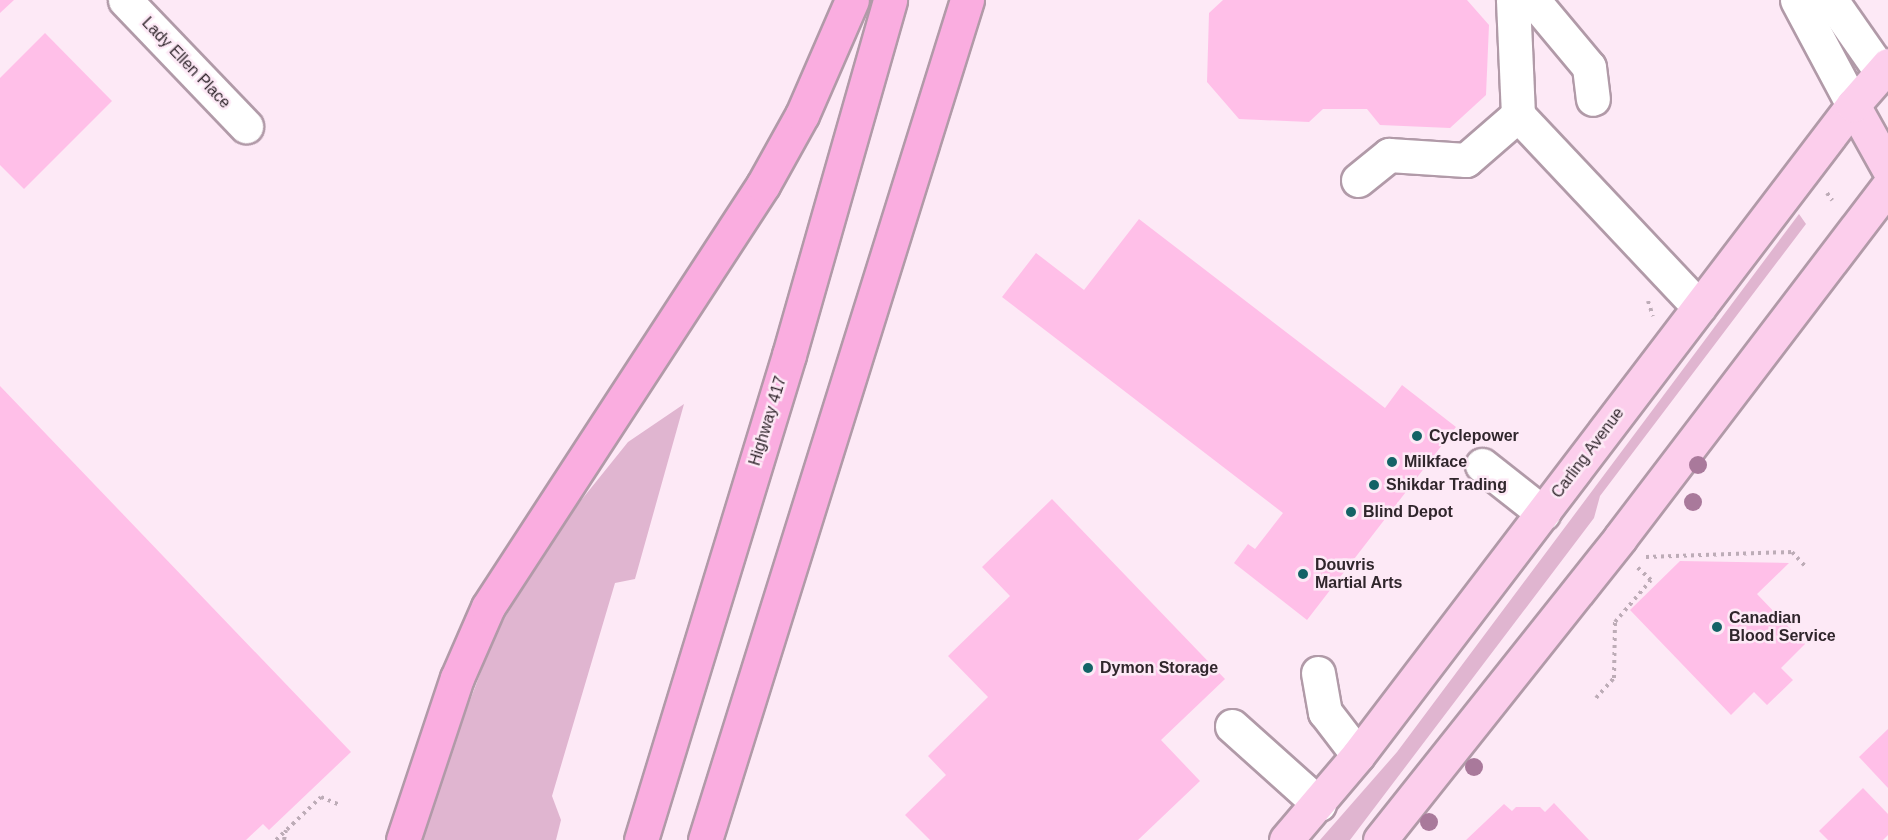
<!DOCTYPE html>
<html>
<head>
<meta charset="utf-8">
<style>
	body { margin:0 }
	#map { position:relative; width:1888px; height:840px; overflow:hidden; background:#fde9f6; font-family:Arial,sans-serif }
	div>[style] { position:absolute }
	[style*='--x'] { left:calc(var(--x)*1px); top:calc(var(--y)*1px); width:calc(var(--w)*1px); rotate:calc(var(--a)*1deg) }
	.green>* { inset:0; background:#e0b5d0 }
	.building>* { inset:0; background:#ffbfe8 }
	.path>* { height:4px; margin-top:-2px; transform-origin:0; background:repeating-linear-gradient(90deg,#bdacb7 0 3px,transparent 0 7.5px) }
	.roads { filter:drop-shadow(2px 0 #b19aa8) drop-shadow(-2px 0 #b19aa8) drop-shadow(0 2px #b19aa8) drop-shadow(0 -2px #b19aa8) }
	.minor>* { height:33px; margin:-16.5px; padding:0 16.5px; transform-origin:16.5px; border-radius:16.5px; background:#fff }
	.major>* { height:33px; margin:-16.5px; padding:0 16.5px; transform-origin:16.5px; border-radius:16.5px; background:#fcceec }
	.highway>* { height:33px; margin:-16.5px; padding:0 16.5px; transform-origin:16.5px; border-radius:16.5px; background:#faade0 }
	.trees>* { width:18px; height:18px; margin:-9px; border-radius:50%; background:#a9799b }
	.dots>* { width:16px; height:16px; translate:-50% -50%; box-sizing:border-box; border:3px solid #fde9f6; border-radius:50% }
	span { translate:-50% -50%; white-space:nowrap; text-align:center; line-height:1.15; -webkit-text-stroke:5px #fde9f6; paint-order:stroke }
	.street-label { font-size:16px; color:#30262c }
	.poi-label { font-size:16px; color:#30262c; font-weight:700 }
	.left { translate:0 -50%; text-align:left }
</style>
</head>
<body>
<div id="map">
	<div class="green">
		<div style="clip-path:polygon(1799px 214px,1806px 224px,1600px 496px,1594px 518px,1350px 840px,1320px 840px,1397px 752px)"></div>
		<div style="clip-path:polygon(684px 404px,635px 579px,615px 583px,552px 796px,561px 820px,556px 840px,422px 840px,451px 750px,495px 635px,550px 539px,628px 442px)"></div>
	</div>
	<div class="building">
		<div style="clip-path:polygon(0 0,14px 0,0 13px)"></div>
		<div style="clip-path:polygon(1223px 0,1467px 0,1489px 25px,1486px 95px,1450px 128px,1380px 125px,1367px 109px,1323px 109px,1309px 122px,1239px 119px,1207px 82px,1209px 13px)"></div>
		<div style="clip-path:polygon(45px 33px,112px 101px,24px 189px,0 165px,0 78px)"></div>
		<div style="clip-path:polygon(1139px 219px,1385px 408px,1402px 385px,1456px 427px,1307px 620px,1234px 563px,1248px 544px,1255px 549px,1283px 513px,1002px 297px,1036px 253px,1084px 290px)"></div>
		<div style="clip-path:polygon(0 386px,351px 752px,269px 830px,263px 824px,246px 840px,0 840px)"></div>
		<div style="clip-path:polygon(1052px 499px,1225px 679px,1161px 740px,1200px 781px,1138px 840px,930px 840px,905px 815px,946px 775px,928px 756px,988px 697px,948px 656px,1010px 596px,982px 567px)"></div>
		<div style="clip-path:polygon(1680px 561px,1789px 563px,1757px 594px,1805px 644px,1781px 668px,1793px 680px,1767px 705px,1754px 692px,1731px 715px,1630px 610px)"></div>
		<div style="clip-path:polygon(1888px 729px,1888px 788px,1859px 757px)"></div>
		<div style="clip-path:polygon(1863px 788px,1888px 814px,1888px 835px,1883px 840px,1828px 840px,1819px 831px)"></div>
		<div style="clip-path:polygon(1554px 803px,1589px 840px,1466px 840px,1504px 804px,1512px 811px,1516px 807px,1540px 807px,1545px 812px)"></div>
	</div>
	<div class="path">
		<div style="--x:1827;--y:193;--w:9;--a:54"></div>
		<div style="--x:1648;--y:301;--w:16;--a:72"></div>
		<div style="--x:1646;--y:557;--w:146;--a:-2"></div>
		<div style="--x:1792;--y:552;--w:21;--a:47"></div>
		<div style="--x:1596;--y:698;--w:27;--a:-48"></div>
		<div style="--x:1614;--y:678;--w:56;--a:-89"></div>
		<div style="--x:1615;--y:622;--w:55;--a:-49.4"></div>
		<div style="--x:1651;--y:580;--w:21;--a:-137"></div>
		<div style="--x:276;--y:840;--w:62;--a:-43.7"></div>
		<div style="--x:321;--y:797;--w:21;--a:23"></div>
		<div style="--x:284;--y:840;--w:10;--a:-79"></div>
	</div>
	<div class="roads">
		<div class="minor">
			<div style="--x:125;--y:0;--w:175;--a:46.2"></div>
			<div style="--x:1533;--y:0;--w:87;--a:50.1"></div>
			<div style="--x:1589;--y:67;--w:32;--a:83"></div>
			<div style="--x:1797;--y:0;--w:119;--a:61.9"></div>
			<div style="--x:1831;--y:0;--w:89;--a:55.1"></div>
			<div style="--x:1518;--y:115;--w:264;--a:46.7"></div>
			<div style="--x:1358;--y:180;--w:40;--a:-39"></div>
			<div style="--x:1389;--y:155;--w:77;--a:3.7"></div>
			<div style="--x:1466;--y:160;--w:69;--a:-40.9"></div>
			<div style="--x:1518;--y:115;--w:115;--a:-92.5"></div>
			<div style="--x:1482;--y:465;--w:78;--a:38.2"></div>
			<div style="--x:1318;--y:673;--w:40;--a:80"></div>
			<div style="--x:1325;--y:712;--w:54;--a:52.5"></div>
			<div style="--x:1232;--y:726;--w:117;--a:41.9"></div>
		</div>
		<div class="major">
			<div style="--x:1853;--y:105;--w:72;--a:60.9"></div>
			<div style="--x:1286;--y:840;--w:111;--a:-49.7"></div>
			<div style="--x:1358;--y:755;--w:817;--a:-52.71"></div>
			<div style="--x:1853;--y:105;--w:53;--a:-48.8"></div>
			<div style="--x:1380;--y:840;--w:386;--a:-51.5"></div>
			<div style="--x:1620;--y:538;--w:442;--a:-52.7"></div>
		</div>
		<div class="highway">
			<div style="--x:403;--y:840;--w:171;--a:-71.6"></div>
			<div style="--x:457;--y:678;--w:77;--a:-66.4"></div>
			<div style="--x:488;--y:607;--w:504;--a:-56.91"></div>
			<div style="--x:763;--y:185;--w:80;--a:-60.9"></div>
			<div style="--x:802;--y:115;--w:125;--a:-66.5"></div>
			<div style="--x:641;--y:840;--w:507;--a:-73.03"></div>
			<div style="--x:789;--y:355;--w:369;--a:-74.1"></div>
			<div style="--x:705;--y:840;--w:880;--a:-72.68"></div>
		</div>
	</div>
	<div class="trees">
		<div style="left:1698px;top:465px"></div>
		<div style="left:1693px;top:502px"></div>
		<div style="left:1474px;top:767px"></div>
		<div style="left:1429px;top:822px"></div>
	</div>
	<div class="dots">
		<div style="left:1417px;top:436px;background:#136366"></div>
		<div style="left:1392px;top:462px;background:#136366"></div>
		<div style="left:1374px;top:485px;background:#136366"></div>
		<div style="left:1351px;top:512px;background:#136366"></div>
		<div style="left:1303px;top:574px;background:#136366"></div>
		<div style="left:1717px;top:627px;background:#136366"></div>
		<div style="left:1088px;top:668px;background:#136366"></div>
	</div>
	<div class="street-label">
		<span style="left:186px;top:63px;rotate:46deg">Lady Ellen Place</span>
		<span style="left:768px;top:421px;rotate:-73deg">Highway 417</span>
		<span style="left:1588px;top:453px;rotate:-53deg">Carling Avenue</span>
	</div>
	<div class="poi-label">
		<span class="left" style="left:1429px;top:436px">Cyclepower</span>
		<span class="left" style="left:1404px;top:462px">Milkface</span>
		<span class="left" style="left:1386px;top:485px">Shikdar Trading</span>
		<span class="left" style="left:1363px;top:512px">Blind Depot</span>
		<span class="left" style="left:1315px;top:574px">Douvris<br>Martial Arts</span>
		<span class="left" style="left:1729px;top:627px">Canadian<br>Blood Service</span>
		<span class="left" style="left:1100px;top:668px">Dymon Storage</span>
	</div>
</div>
</body>
</html>
